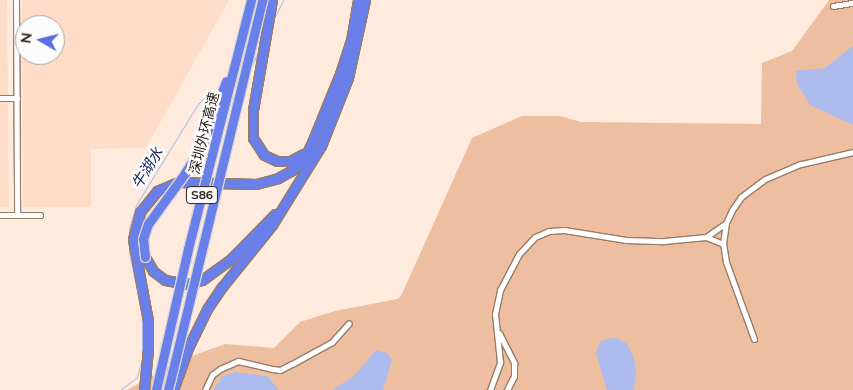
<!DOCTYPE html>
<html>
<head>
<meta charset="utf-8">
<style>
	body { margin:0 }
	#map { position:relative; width:853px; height:390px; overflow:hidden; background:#ffebde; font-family:Mulish,"Noto Sans SC",sans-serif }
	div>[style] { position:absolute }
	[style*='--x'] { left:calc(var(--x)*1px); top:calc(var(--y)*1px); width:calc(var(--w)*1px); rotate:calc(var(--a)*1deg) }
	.built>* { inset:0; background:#fdddc8 }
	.green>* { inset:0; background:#edbe9f }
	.water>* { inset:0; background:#adbbee }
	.stream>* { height:1px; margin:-0.5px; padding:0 0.5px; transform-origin:0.5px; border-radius:0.5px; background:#adbbee }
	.roads { filter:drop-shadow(1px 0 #987b67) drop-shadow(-1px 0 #987b67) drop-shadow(0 1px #987b67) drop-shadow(0 -1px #987b67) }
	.street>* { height:5px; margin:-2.5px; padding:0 2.5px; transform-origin:2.5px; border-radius:2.5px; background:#fff }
	.highway>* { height:9px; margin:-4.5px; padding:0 4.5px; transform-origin:4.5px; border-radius:4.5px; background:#697fe9 }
	.bridges { filter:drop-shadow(1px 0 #d9d7d6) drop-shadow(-1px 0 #d9d7d6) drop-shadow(0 1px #d9d7d6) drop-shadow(0 -1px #d9d7d6) }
	.highway-bridge>* { height:9px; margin:-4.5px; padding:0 4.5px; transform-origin:4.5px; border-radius:4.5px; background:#697fe9 }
	span { translate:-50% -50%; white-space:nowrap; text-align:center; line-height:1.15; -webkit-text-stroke:5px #fcfcfc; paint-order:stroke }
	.shield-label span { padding:1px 4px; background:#fcfcfc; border:1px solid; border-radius:4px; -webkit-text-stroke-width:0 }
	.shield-label { font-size:12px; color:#2c2119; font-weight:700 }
	.street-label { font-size:14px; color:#2c2119 }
	.water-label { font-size:15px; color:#1e2660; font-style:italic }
	.north { position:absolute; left:15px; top:15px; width:50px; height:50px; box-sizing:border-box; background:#fcfcfc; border:1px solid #a9a4a1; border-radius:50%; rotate:278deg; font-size:14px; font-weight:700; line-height:20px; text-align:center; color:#2c2119 }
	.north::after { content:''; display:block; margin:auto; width:18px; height:22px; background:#596de4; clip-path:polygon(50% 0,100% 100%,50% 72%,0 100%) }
</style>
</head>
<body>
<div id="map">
	<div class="built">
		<div style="clip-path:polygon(0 0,7px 0,9px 207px,0 207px)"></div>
		<div style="clip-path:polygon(evenodd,22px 0,229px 0,146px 148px,91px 149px,91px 207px,23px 207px,22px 0,25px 25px,55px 25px,55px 55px,25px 55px,25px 25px)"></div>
	</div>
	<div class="green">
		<div style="clip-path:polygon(829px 0,853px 0,853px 390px,127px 390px,181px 360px,225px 344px,274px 348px,300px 322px,335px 311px,397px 299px,401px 296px,472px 138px,522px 116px,560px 116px,581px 122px,761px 124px,762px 63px,792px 51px)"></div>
	</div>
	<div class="water">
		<div style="clip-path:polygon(853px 46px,853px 125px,810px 105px,797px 84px,796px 71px,825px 68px)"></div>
		<div style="clip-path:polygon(611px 338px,617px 338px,627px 344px,634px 358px,636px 371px,634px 390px,607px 390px,596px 353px,600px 342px)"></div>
		<div style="clip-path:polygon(376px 350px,387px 353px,392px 360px,383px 390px,332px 390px,354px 376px)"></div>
		<div style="clip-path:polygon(235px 372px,267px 376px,279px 390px,213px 390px,223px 376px)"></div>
	</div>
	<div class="stream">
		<div style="--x:272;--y:22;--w:25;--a:-63"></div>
		<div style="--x:249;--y:72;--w:24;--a:-66"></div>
		<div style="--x:120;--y:390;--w:21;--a:-37"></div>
		<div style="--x:137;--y:377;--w:18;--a:-74"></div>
		<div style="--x:142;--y:360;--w:44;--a:-90"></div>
		<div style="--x:142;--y:316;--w:65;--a:-101.5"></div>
		<div style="--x:129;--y:252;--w:24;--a:-90"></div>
		<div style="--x:129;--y:228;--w:24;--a:-73"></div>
		<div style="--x:136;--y:205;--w:119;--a:-58.5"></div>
		<div style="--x:198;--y:104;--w:18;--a:-45"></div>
		<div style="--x:211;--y:91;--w:7;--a:16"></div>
	</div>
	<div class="roads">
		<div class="street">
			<div style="--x:16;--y:0;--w:215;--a:89.7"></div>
			<div style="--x:833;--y:6;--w:20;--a:-9"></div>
			<div style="--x:0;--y:98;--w:17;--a:0"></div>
			<div style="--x:0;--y:215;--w:40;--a:0"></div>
			<div style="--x:706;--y:237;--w:18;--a:22"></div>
			<div style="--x:499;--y:333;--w:34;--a:63"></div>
			<div style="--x:514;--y:363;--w:13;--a:90"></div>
			<div style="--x:514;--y:376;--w:16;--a:117"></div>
			<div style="--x:754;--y:339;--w:82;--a:-110"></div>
			<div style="--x:726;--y:262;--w:18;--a:-99"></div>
			<div style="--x:723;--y:244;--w:21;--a:-82"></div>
			<div style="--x:726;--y:223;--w:14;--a:-65"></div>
			<div style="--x:732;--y:210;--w:16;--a:-55"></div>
			<div style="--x:741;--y:197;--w:30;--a:-37"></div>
			<div style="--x:765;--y:179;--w:39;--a:-23"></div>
			<div style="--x:801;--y:164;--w:53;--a:-13"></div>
			<div style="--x:205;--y:390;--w:17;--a:-65"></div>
			<div style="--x:212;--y:375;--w:10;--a:-37"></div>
			<div style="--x:220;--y:369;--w:20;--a:-24"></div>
			<div style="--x:238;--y:361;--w:36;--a:13"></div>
			<div style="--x:273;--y:369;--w:7;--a:8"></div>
			<div style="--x:280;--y:370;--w:13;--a:-27"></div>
			<div style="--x:292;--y:364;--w:46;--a:-28.8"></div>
			<div style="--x:332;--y:342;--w:25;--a:-48"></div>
			<div style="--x:490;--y:390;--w:30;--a:-70"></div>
			<div style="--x:500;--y:362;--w:48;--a:-95.9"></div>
			<div style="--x:495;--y:314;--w:25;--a:-78"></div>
			<div style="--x:500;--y:290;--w:41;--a:-62.2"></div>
			<div style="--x:519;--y:254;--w:23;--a:-47"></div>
			<div style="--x:535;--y:237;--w:15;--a:-23"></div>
			<div style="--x:549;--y:231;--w:15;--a:-4"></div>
			<div style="--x:564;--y:230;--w:63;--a:9.2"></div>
			<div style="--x:626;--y:240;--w:38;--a:2"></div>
			<div style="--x:664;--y:241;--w:42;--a:-5.4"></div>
			<div style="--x:706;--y:237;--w:24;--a:-35"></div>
		</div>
		<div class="highway">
			<div style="--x:272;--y:0;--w:112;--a:99.8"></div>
			<div style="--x:253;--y:110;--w:28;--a:90"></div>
			<div style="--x:253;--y:138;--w:20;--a:57"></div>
			<div style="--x:264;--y:155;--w:14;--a:25"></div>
			<div style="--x:277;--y:161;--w:13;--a:0"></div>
			<div style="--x:290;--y:161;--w:15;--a:-28"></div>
			<div style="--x:145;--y:257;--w:16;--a:60"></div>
			<div style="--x:153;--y:271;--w:15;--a:37"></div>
			<div style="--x:165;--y:280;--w:22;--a:10"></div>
			<div style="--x:187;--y:284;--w:16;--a:-15"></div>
			<div style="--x:202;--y:280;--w:36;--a:-36"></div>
			<div style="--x:231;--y:259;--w:63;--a:-45.6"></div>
			<div style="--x:144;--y:390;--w:41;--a:-84.4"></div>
			<div style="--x:148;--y:349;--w:28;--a:-90"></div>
			<div style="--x:148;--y:321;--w:83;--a:-100.4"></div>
			<div style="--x:133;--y:239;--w:28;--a:-75"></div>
			<div style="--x:140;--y:212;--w:27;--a:-51"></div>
			<div style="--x:157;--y:191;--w:23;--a:-23"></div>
			<div style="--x:178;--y:182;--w:78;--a:1.5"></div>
			<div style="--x:256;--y:184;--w:23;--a:-15"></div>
			<div style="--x:278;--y:178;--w:18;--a:-29"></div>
			<div style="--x:294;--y:169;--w:18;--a:-49"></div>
			<div style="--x:306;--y:155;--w:17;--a:-65"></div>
			<div style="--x:313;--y:140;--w:71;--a:-67.8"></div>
			<div style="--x:340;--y:74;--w:35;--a:-72"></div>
			<div style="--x:351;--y:41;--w:42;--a:-80.3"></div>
			<div style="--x:173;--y:390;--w:45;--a:-70.3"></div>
			<div style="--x:188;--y:348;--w:43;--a:-64"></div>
			<div style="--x:207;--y:309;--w:27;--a:-56"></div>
			<div style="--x:222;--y:287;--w:80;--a:-51.1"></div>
			<div style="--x:272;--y:225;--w:93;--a:-58.2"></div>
			<div style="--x:321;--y:146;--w:73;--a:-68.3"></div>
			<div style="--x:348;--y:78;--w:80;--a:-77.7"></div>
		</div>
	</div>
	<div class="bridges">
		<div class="highway-bridge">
			<div style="--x:145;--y:257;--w:18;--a:-96"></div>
			<div style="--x:143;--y:239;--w:16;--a:-72"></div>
			<div style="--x:148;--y:224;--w:63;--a:-54"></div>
			<div style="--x:185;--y:173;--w:32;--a:-58"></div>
			<div style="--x:202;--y:146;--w:69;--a:-69.7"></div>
			<div style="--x:156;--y:390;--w:145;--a:-77.2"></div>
			<div style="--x:188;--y:249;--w:257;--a:-75.8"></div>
			<div style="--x:168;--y:390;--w:401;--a:-76.4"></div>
		</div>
	</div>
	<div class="shield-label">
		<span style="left:202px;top:195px">S86</span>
	</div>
	<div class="street-label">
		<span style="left:204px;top:133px;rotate:-76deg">深圳外环高速</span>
	</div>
	<div class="water-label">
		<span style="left:147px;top:168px;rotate:-58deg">牛湖水</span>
	</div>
	<div class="north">N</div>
</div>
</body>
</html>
